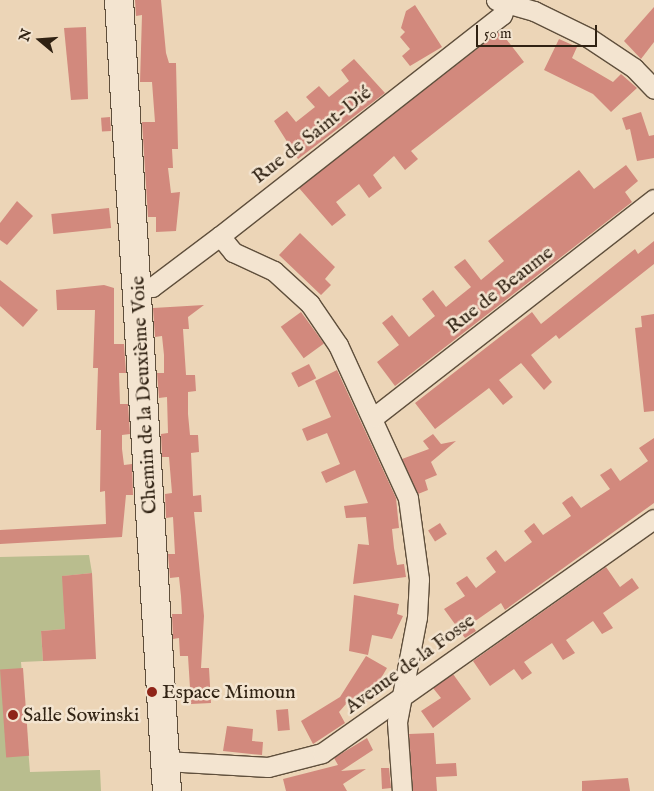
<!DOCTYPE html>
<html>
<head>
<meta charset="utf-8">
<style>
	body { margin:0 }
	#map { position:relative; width:654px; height:791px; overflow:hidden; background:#ecd5b7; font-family:"IM FELL English",serif }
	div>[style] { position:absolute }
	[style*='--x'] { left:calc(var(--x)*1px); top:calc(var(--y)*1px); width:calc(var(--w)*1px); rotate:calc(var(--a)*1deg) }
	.green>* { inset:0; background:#b9bd8e }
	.building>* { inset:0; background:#d2897d; transform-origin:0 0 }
	.roads { filter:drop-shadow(1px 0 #5f4f3c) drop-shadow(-1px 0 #5f4f3c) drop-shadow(0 1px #5f4f3c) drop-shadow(0 -1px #5f4f3c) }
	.street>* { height:19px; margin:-9.5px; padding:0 9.5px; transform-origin:9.5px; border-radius:9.5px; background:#f3e4d0 }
	.secondary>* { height:28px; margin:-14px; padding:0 14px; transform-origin:14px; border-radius:14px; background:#f3e4d0 }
	.dots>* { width:14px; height:14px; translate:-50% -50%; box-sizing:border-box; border:2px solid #f3e4d0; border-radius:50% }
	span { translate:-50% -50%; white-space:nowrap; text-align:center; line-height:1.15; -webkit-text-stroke:5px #f3e4d0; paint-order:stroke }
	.street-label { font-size:20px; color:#302213 }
	.poi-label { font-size:20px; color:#302213 }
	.left { translate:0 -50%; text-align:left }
	.north { position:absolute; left:15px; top:15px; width:50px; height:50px; -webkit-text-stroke:4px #f3e4d0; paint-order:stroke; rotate:288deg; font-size:14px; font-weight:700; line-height:20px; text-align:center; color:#302213 }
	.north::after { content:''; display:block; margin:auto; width:18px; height:22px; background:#302213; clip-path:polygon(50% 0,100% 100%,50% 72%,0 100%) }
	.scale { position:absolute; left:476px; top:25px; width:121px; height:22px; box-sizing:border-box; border:2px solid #302213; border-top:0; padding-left:6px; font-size:15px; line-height:18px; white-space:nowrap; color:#302213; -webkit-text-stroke:4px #f3e4d0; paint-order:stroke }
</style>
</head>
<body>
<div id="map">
	<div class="green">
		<div style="clip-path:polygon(89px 555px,92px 573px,63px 576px,65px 629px,41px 631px,43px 661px,21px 662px,30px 772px,100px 770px,101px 791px,0 791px,0 557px)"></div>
	</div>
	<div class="building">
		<div style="clip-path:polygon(135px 0,161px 0,166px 53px,169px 63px,176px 63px,178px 149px,172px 149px,173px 168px,168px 168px,171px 193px,180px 192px,176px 231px,156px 232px,156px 217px,148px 217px,142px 122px,155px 122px,152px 82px,140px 82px,142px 15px,136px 16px)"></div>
		<div style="clip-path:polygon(415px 5px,442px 47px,410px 66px,402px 56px,410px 49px,400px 37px,405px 32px,401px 28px,406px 11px)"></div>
		<div style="clip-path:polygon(654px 7px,654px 42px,641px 59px,624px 41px)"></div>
		<div style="clip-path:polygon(86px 27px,88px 99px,71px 100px,64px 28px)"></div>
		<div style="clip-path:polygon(500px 31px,524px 62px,411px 151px,418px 159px,405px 170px,394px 156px,373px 175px,382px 188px,369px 198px,359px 184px,336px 202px,346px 215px,332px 226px,299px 188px)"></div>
		<div style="clip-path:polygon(559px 39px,577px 47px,572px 58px,613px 82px,621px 74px,637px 88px,611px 112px,593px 94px,544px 70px)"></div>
		<div style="clip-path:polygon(354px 59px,385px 93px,298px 159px,274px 121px,287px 111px,296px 122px,315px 107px,306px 97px,319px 86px,329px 97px,349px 81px,341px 70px)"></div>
		<div style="clip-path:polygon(641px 112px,649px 136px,654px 135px,654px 158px,637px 161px,630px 129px,626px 130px,622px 118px)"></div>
		<div style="left:110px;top:117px;width:14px;height:9px;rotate:86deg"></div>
		<div style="clip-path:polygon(626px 165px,638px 181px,625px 192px,632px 202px,395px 386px,377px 362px,399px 345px,382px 323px,392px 315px,409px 337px,435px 316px,422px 299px,433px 290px,446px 307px,471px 287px,454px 267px,465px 259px,481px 280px,504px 261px,488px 241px,579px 170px,594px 189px)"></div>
		<div style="clip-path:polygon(17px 201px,33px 216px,7px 245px,0 240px,0 223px)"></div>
		<div style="left:109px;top:208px;width:20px;height:58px;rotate:84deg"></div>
		<div style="clip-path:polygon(300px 233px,335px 267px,325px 279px,331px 285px,321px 295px,279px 255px)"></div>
		<div style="clip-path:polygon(654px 241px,654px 264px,559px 339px,556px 335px,531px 355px,552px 382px,544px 390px,521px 363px,499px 380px,513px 397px,503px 405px,489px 388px,435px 429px,415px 403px,532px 312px,541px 324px,635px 249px,638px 254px)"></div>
		<div style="clip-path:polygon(0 280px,38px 310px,23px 327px,0 306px)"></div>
		<div style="clip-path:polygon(104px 285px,114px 288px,114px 344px,124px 344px,126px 373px,119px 373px,120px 404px,128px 404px,130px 434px,122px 435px,122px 449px,124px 465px,132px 464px,133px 495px,126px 495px,122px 537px,0 544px,0 530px,106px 524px,105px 491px,100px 492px,101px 430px,96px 430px,98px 368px,93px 368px,95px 310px,57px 310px,56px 290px)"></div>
		<div style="clip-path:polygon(204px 305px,188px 317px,189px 329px,183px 329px,186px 375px,195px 375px,196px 391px,188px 392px,188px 414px,190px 435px,198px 435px,199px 452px,191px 453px,193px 496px,201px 495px,202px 512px,194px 512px,204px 616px,201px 668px,209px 668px,211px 703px,191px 704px,188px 656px,180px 656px,179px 638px,173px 639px,172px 614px,182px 614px,181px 596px,179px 577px,170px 578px,168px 554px,175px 554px,173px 517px,166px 518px,165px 494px,172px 493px,169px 457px,162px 457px,161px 434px,168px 433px,167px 397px,159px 398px,157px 373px,164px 373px,164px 355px,162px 336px,155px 337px,153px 308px)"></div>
		<div style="left:301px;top:312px;width:39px;height:25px;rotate:54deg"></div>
		<div style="clip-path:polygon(654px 314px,654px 411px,644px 412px,635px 328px,642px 327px,641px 316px)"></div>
		<div style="left:309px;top:364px;width:16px;height:20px;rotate:63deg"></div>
		<div style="clip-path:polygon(337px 370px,396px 498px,399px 528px,392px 529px,394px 548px,397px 565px,404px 564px,406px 577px,353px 584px,358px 544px,369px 545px,366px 517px,346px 518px,344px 506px,368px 503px,355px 470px,326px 483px,321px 472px,340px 464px,327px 433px,307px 441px,302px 429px,331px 417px,315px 381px)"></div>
		<div style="clip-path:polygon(433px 434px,441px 444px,456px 441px,431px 462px,437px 475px,425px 480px,428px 490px,418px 494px,402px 459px,429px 449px,423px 441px)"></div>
		<div style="clip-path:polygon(654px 438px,654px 503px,505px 610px,501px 603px,471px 624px,476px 631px,465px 638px,444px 609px,465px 596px,456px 583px,467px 576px,476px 588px,496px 572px,486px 558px,496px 550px,505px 562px,532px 542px,524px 531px,534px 523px,543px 535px,571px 516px,562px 503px,567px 499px,572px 496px,581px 508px,610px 489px,600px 475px,611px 468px,620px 481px,648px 461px,639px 448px)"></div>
		<div style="left:440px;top:523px;width:13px;height:14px;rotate:58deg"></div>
		<div style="clip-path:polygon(606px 567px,620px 587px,632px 578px,639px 588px,603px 613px,613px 628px,602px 634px,593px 621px,566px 640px,575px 653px,563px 660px,552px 643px,524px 662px,532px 673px,522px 680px,514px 669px,490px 686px,473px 661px)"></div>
		<div style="clip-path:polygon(92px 573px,96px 659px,43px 661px,41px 631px,65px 629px,62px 576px)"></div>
		<div style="clip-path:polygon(354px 595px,399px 604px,397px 614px,403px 616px,392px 639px,372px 635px,368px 655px,349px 651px)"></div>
		<div style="clip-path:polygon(366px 656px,387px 668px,367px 702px,357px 696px,346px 704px,339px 712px,345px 723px,313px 744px,301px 721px,340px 697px)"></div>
		<div style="left:23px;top:668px;width:88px;height:23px;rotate:86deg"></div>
		<div style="clip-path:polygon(453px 674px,471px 699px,433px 728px,421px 711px,441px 698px,433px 688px)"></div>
		<div style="left:288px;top:709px;width:21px;height:12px;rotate:85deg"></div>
		<div style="clip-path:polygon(227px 726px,253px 729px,252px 741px,263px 742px,262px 755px,223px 751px)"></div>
		<div style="clip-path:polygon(434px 733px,436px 764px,456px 763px,457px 776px,436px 777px,437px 791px,413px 791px,409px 734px)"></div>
		<div style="clip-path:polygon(367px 738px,373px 750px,341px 771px,366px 769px,343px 784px,347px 791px,286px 791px,283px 779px,338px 765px,334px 758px)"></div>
		<div style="clip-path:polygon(381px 768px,389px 768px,391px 788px,382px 789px)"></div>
		<div style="clip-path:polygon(628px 778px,630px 791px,582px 791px,582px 781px)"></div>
	</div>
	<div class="roads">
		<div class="street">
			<div style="--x:496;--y:0;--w:40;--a:16"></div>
			<div style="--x:534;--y:11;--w:61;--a:26.1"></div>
			<div style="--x:589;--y:38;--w:54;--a:33.7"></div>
			<div style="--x:634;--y:68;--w:29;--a:46"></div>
			<div style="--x:220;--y:236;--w:21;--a:51"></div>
			<div style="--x:233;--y:252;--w:45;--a:24.9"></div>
			<div style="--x:274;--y:271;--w:49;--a:42.5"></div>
			<div style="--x:310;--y:304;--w:50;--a:55.7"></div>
			<div style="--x:338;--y:345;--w:168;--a:65.4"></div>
			<div style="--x:408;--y:498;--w:82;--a:82.3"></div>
			<div style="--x:419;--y:579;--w:38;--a:93"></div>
			<div style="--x:417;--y:617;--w:107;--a:100.8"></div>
			<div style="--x:397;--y:722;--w:69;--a:85.9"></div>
			<div style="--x:137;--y:289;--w:15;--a:-8"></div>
			<div style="--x:152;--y:287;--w:85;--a:-36.9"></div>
			<div style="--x:220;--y:236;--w:358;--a:-38.1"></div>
			<div style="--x:502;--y:15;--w:12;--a:-70"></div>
			<div style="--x:374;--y:417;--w:355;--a:-37.9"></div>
			<div style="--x:165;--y:761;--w:103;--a:3.3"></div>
			<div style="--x:268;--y:767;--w:56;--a:-14.5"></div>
			<div style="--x:322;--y:753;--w:406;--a:-35.2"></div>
		</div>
		<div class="secondary">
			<div style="--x:119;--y:0;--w:792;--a:86.53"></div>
		</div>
	</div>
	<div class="dots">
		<div style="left:152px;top:692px;background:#8f2418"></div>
		<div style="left:13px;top:715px;background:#8f2418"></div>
	</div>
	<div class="street-label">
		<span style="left:312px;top:135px;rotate:-38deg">Rue de Saint-Dié</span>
		<span style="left:500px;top:290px;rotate:-38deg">Rue de Beaume</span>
		<span style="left:144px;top:395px;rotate:-93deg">Chemin de la Deuxième Voie</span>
		<span style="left:410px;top:664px;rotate:-36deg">Avenue de la Fosse</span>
	</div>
	<div class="poi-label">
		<span class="left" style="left:162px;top:692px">Espace Mimoun</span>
		<span class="left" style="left:23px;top:715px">Salle Sowinski</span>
	</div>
	<div class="north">N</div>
	<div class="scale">50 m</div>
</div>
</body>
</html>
